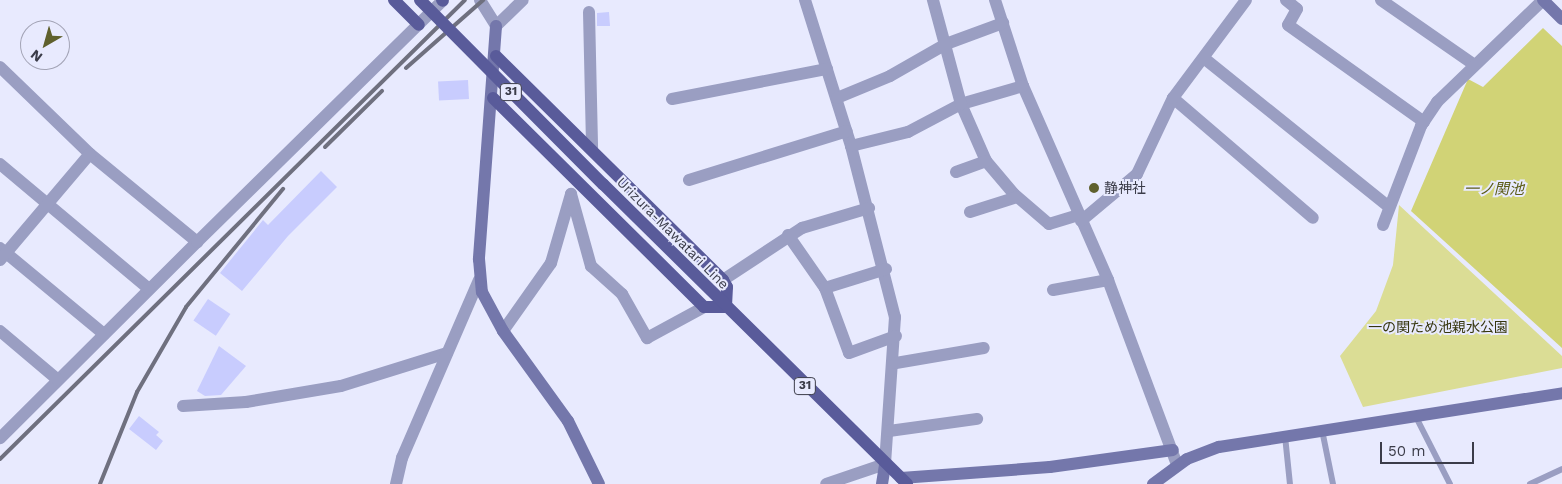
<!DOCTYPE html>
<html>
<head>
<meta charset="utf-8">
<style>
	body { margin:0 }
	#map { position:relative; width:1562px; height:484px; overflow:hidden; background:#e8eafe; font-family:"Work Sans","Noto Sans JP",sans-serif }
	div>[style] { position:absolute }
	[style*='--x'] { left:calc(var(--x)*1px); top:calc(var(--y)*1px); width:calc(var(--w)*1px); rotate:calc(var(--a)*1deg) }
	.green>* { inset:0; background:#dbdd95 }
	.water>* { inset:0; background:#d1d376 }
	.building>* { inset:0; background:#c8ccfe; transform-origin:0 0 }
	.lane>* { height:6px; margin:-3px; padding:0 3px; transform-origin:3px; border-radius:3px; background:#9a9ec2 }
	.street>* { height:12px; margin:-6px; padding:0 6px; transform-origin:6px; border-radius:6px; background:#9a9ec2 }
	.secondary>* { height:12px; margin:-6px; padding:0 6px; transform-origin:6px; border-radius:6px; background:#7477ab }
	.primary>* { height:12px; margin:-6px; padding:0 6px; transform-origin:6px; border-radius:6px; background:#595b9a }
	.rail>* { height:4px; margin:-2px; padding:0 2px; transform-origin:2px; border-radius:2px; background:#6f707f }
	.primary-bridge>* { height:12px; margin:-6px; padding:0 6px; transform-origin:6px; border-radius:6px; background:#595b9a }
	.dots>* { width:14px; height:14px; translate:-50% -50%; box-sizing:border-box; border:2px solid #e8eafe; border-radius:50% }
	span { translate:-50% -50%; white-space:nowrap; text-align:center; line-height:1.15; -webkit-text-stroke:4px #e8eafe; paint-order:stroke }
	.shield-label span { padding:1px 4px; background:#e8eafe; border:1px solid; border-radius:4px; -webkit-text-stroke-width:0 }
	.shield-label { font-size:12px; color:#3b3c49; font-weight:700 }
	.poi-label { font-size:14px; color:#3b3c49 }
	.left { translate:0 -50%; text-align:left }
	.street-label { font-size:14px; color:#3b3c49 }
	.park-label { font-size:14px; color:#36360e }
	.water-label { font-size:15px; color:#5c5c18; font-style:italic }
	.north { position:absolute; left:20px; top:20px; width:50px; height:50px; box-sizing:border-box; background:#e8eafe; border:1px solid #a3a4b6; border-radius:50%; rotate:218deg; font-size:14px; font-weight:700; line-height:20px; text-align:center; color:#3b3c49 }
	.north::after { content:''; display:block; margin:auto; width:18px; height:22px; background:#5f602d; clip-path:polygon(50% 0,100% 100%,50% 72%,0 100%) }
	.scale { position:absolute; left:1380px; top:442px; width:94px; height:22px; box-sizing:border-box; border:2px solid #3b3c49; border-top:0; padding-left:6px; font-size:15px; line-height:18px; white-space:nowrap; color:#3b3c49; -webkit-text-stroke:4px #e8eafe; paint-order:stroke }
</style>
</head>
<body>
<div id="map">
	<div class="green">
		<div style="clip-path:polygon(1399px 205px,1562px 356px,1562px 368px,1363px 407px,1340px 356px,1376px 311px,1393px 265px)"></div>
	</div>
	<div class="water">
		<div style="clip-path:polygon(1543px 28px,1562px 46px,1562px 348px,1411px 211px,1468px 79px,1483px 87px)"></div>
	</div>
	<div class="building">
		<div style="clip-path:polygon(609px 12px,610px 26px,597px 26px,597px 13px)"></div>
		<div style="left:468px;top:80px;width:19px;height:30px;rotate:87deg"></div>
		<div style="clip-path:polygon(321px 171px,337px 187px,288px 236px,242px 291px,220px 273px,263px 220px,268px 225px)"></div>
		<div style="left:208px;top:299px;width:27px;height:26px;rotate:34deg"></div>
		<div style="clip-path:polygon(219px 346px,246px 366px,221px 395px,205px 396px,197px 391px)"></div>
		<div style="clip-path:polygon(139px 416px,159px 432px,156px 435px,163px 441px,156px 450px,129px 429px)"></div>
	</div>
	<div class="lane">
		<div style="--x:1416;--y:417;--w:75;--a:63.1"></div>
		<div style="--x:1322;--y:430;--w:55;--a:78.5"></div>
		<div style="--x:1285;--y:436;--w:48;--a:84.1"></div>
		<div style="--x:1530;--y:484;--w:35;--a:-25"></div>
	</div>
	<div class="street">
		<div style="--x:480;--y:0;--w:31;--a:58"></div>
		<div style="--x:496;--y:26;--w:37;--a:-44"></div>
		<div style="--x:805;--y:0;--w:153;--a:72.5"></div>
		<div style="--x:851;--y:146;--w:177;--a:75.6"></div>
		<div style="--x:895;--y:317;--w:147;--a:93.9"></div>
		<div style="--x:885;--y:464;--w:62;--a:161.3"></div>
		<div style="--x:995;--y:0;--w:90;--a:72"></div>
		<div style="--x:1023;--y:86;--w:212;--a:66.3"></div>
		<div style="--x:1108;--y:280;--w:197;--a:69.5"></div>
		<div style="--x:1286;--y:0;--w:14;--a:39"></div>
		<div style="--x:1297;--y:9;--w:18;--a:119"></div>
		<div style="--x:1288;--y:25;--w:167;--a:35.5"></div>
		<div style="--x:1381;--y:0;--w:112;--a:34.8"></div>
		<div style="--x:589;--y:12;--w:136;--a:88.7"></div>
		<div style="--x:1205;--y:59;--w:236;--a:38.8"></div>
		<div style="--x:0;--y:67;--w:125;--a:44"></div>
		<div style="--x:90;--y:154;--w:139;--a:39.4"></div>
		<div style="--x:197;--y:242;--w:278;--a:135.1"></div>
		<div style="--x:1023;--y:86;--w:65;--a:163.8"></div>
		<div style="--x:961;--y:104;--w:62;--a:66.3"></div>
		<div style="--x:986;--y:161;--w:43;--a:49.7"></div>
		<div style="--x:1014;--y:194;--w:46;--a:40.6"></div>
		<div style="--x:1049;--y:224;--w:30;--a:-17"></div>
		<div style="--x:837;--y:98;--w:57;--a:-22.5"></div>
		<div style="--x:890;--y:76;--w:64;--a:-29.7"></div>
		<div style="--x:946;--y:44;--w:61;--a:-20.2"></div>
		<div style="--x:1173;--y:98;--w:184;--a:40.6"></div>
		<div style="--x:672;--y:99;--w:158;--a:-11"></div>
		<div style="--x:851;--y:146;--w:59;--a:-13.8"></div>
		<div style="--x:908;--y:132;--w:60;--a:-27.8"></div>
		<div style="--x:961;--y:104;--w:108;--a:-105.1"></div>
		<div style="--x:0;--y:164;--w:194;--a:40"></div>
		<div style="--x:956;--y:172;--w:32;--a:-20"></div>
		<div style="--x:689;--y:180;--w:165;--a:-17.2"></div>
		<div style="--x:970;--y:212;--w:49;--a:-17.7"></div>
		<div style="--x:1081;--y:221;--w:73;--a:-40"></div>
		<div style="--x:1137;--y:174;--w:84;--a:-64.7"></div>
		<div style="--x:1173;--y:98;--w:122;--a:-53.3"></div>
		<div style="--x:1383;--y:225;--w:106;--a:-69"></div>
		<div style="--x:1421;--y:126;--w:29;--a:-56"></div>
		<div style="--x:1437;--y:102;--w:147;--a:-43.9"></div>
		<div style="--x:788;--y:235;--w:65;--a:55.1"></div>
		<div style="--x:197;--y:242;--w:345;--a:-44.5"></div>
		<div style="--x:0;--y:248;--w:135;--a:39.6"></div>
		<div style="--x:0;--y:260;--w:139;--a:-49.7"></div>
		<div style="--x:886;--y:269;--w:64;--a:162.7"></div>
		<div style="--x:825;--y:288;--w:69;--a:69.7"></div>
		<div style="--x:849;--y:353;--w:50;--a:-19.9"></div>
		<div style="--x:723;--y:280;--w:95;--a:-33.4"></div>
		<div style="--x:802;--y:228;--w:70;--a:-16.6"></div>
		<div style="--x:1053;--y:290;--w:56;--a:-10.3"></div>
		<div style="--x:0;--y:331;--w:75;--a:40.1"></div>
		<div style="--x:503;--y:331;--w:83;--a:-54.8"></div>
		<div style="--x:551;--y:263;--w:72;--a:-73.8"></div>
		<div style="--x:571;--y:194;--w:75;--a:74.5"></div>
		<div style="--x:591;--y:266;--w:42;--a:42.1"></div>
		<div style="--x:622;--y:294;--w:51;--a:60.4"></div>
		<div style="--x:647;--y:338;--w:65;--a:-28.5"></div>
		<div style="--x:896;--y:363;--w:89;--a:-9.7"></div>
		<div style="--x:183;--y:406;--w:63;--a:-3.6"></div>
		<div style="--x:246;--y:402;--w:96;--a:-9.6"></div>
		<div style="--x:341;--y:386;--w:111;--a:-17.3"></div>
		<div style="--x:889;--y:431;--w:89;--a:-7.8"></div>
		<div style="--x:396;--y:484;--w:27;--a:-77"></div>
		<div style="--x:402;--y:458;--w:194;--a:-66.6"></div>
	</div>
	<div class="secondary">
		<div style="--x:1543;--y:0;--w:27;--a:45"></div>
		<div style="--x:496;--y:26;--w:234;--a:94.2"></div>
		<div style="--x:479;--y:259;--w:33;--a:85"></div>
		<div style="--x:482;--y:292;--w:44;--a:61.7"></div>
		<div style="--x:503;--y:331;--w:111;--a:54.2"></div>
		<div style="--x:568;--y:421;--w:70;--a:63.8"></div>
		<div style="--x:901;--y:478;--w:149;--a:-4.2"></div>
		<div style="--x:1050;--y:467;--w:124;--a:-7.9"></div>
		<div style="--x:882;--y:484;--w:20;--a:-81"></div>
		<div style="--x:1153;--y:484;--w:42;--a:-36.3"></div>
		<div style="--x:1187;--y:459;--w:34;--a:-21"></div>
		<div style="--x:1219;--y:447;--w:347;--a:-8.9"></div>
	</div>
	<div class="primary">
		<div style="--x:394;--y:0;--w:35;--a:45"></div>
		<div style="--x:442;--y:0;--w:1;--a:45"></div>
		<div style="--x:496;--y:56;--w:319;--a:44.6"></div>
		<div style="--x:723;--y:280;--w:8;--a:60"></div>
		<div style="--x:727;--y:287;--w:20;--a:93"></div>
		<div style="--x:493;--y:98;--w:297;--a:44.7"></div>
		<div style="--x:704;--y:307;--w:22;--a:0"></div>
		<div style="--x:603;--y:184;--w:427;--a:44.6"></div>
	</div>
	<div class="rail">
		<div style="--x:406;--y:68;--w:103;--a:-41.4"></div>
		<div style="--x:325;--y:147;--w:80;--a:-44.5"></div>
		<div style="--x:0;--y:459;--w:653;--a:-44.63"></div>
		<div style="--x:100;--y:484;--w:99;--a:-68.1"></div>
		<div style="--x:137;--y:392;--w:98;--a:-60"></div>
		<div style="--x:186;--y:307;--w:153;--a:-50.6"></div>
	</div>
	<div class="primary-bridge">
		<div style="--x:420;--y:0;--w:260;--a:45.2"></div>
	</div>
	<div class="dots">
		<div style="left:1094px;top:188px;background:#5f602d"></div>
	</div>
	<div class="shield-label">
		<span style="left:511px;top:92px">31</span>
		<span style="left:805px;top:386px">31</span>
	</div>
	<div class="poi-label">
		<span class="left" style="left:1104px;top:188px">静神社</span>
	</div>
	<div class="street-label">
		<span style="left:673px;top:233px;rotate:45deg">Urizura-Mawatari Line</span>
	</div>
	<div class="park-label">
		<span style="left:1438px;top:327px">一の関ため池親水公園</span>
	</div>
	<div class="water-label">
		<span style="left:1494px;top:190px">一ノ関池</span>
	</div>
	<div class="north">N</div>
	<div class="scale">50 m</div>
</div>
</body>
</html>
